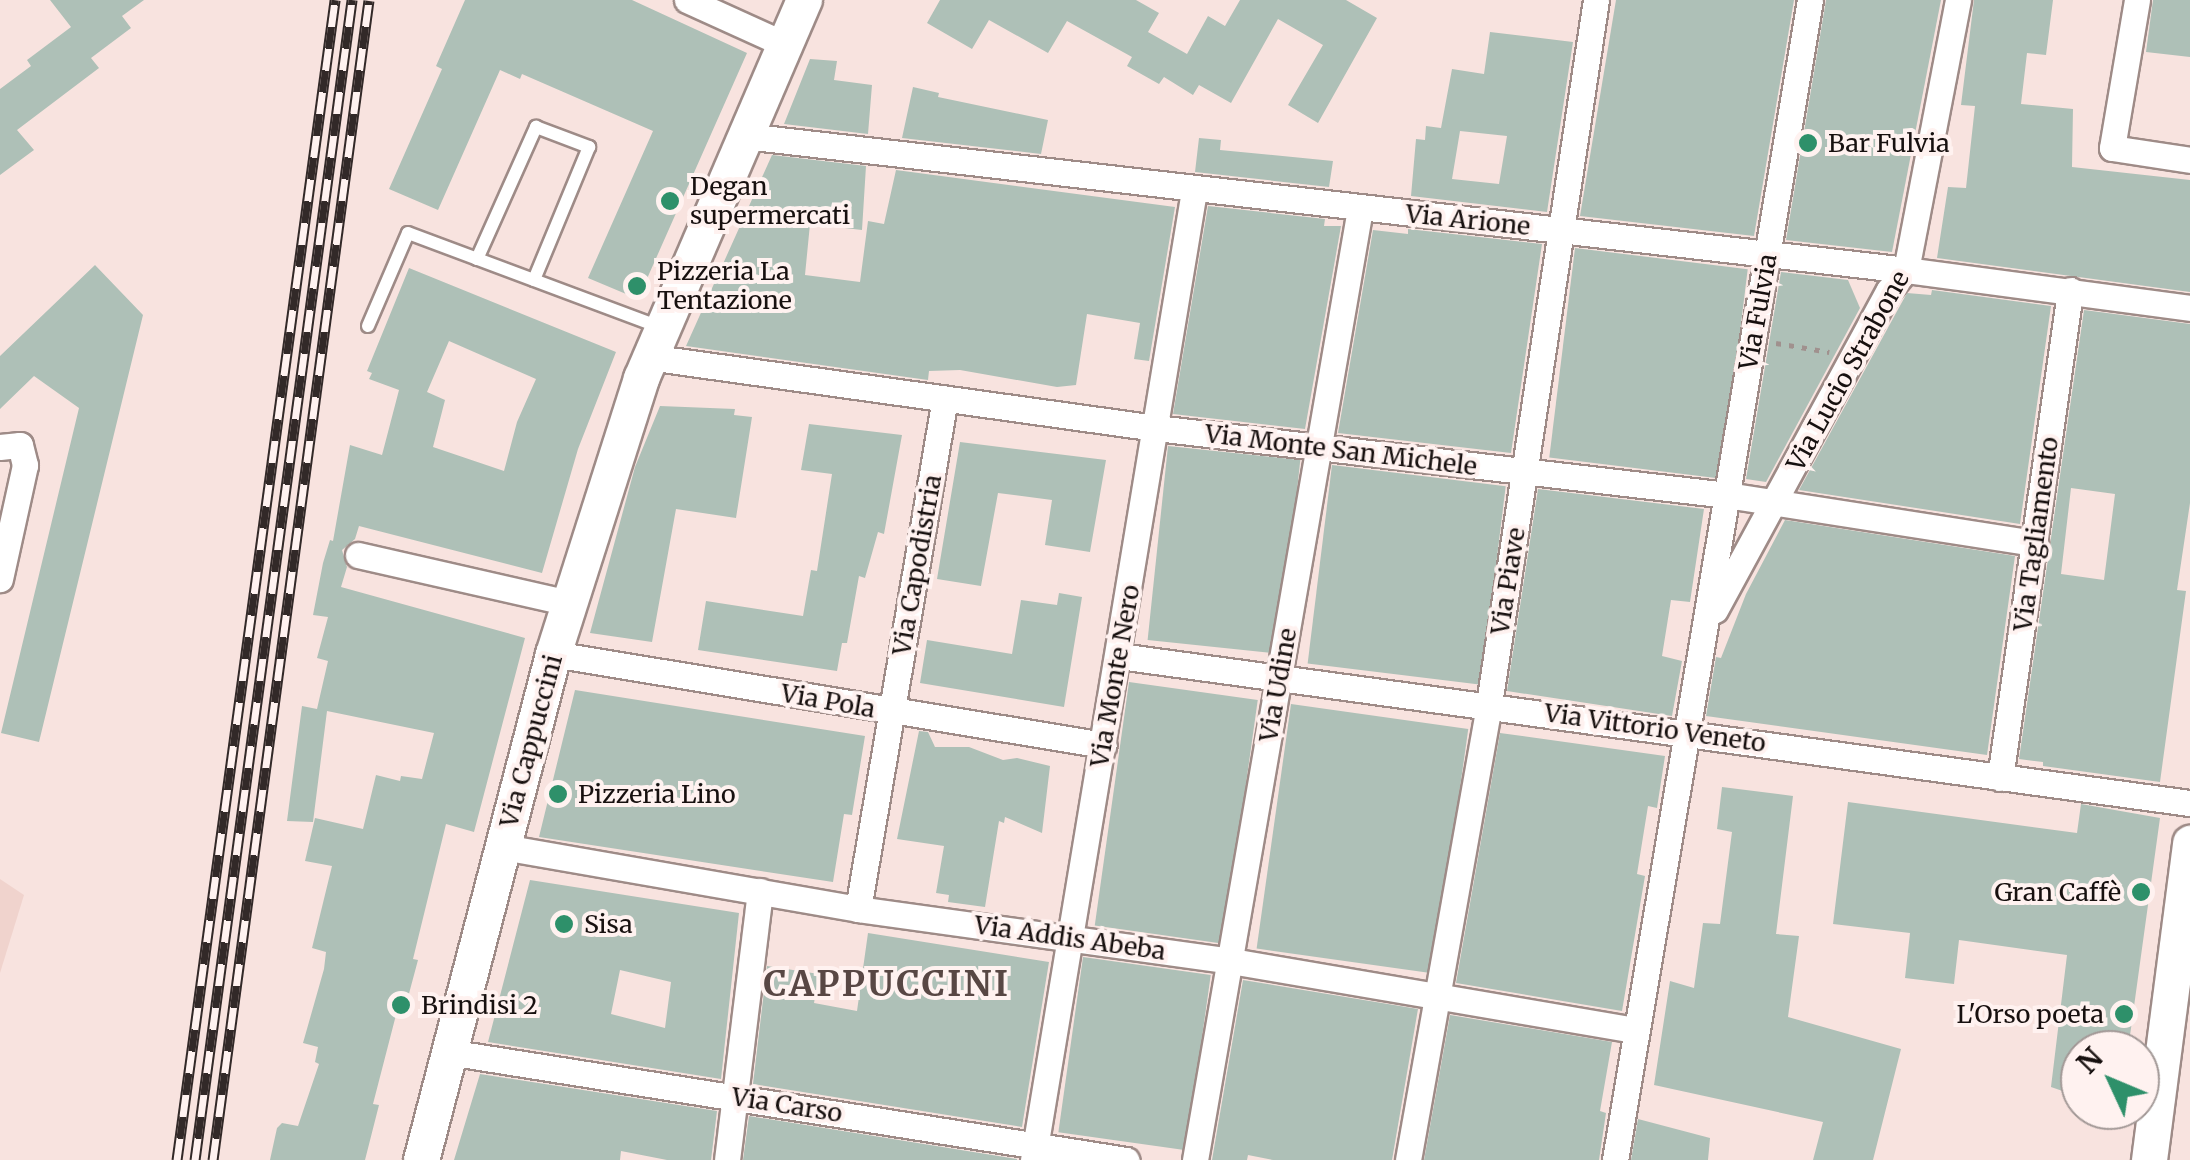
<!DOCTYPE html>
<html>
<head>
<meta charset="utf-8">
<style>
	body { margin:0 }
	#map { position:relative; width:2190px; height:1160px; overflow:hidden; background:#f8e3df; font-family:Merriweather,serif }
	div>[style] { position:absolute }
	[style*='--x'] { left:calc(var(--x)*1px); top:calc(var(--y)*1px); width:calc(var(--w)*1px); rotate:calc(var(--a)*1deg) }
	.built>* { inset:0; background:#f0d3cd }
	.building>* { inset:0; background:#aec0b7; transform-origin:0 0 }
	.path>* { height:5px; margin-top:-2.5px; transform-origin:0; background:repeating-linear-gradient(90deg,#a0918e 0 5px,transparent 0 13px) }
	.roads { filter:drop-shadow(2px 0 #9e8b87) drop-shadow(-2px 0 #9e8b87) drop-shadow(0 2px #9e8b87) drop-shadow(0 -2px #9e8b87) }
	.lane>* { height:12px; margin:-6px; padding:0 6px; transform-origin:6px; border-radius:6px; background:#fff }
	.street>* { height:25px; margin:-12.5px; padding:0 12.5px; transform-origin:12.5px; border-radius:12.5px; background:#fff }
	.secondary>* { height:35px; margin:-17.5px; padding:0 17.5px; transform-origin:17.5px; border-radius:17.5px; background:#fff }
	.rail>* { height:11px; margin-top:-5.5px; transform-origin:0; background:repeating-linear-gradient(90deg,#fff2f0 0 22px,#322928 0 44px); box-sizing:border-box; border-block:2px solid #322928 }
	.dots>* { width:28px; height:28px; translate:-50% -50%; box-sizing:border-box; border:5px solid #fff2f0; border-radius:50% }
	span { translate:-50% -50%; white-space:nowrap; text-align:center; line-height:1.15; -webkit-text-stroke:8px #fff2f0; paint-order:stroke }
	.poi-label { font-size:25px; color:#17100f }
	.left { translate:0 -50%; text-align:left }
	.right { translate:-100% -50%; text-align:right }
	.street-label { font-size:25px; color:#17100f }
	.district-label { font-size:35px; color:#584744; font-weight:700; letter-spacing:2.5px }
	.north { position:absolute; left:2060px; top:1030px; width:100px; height:100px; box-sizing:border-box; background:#fff2f0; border:2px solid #a29896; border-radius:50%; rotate:314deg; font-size:28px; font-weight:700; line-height:40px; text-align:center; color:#17100f }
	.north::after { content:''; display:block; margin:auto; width:35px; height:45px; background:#2e906a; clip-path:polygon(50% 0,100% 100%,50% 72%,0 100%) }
</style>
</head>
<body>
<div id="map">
	<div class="built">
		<div style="clip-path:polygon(0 879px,24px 895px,0 973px)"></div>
	</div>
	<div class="building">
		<div style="clip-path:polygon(50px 0,144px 0,122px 16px,131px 28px,91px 58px,99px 68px,17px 130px,34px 150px,0 175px,0 89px,31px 66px,27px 60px,71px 27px)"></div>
		<div style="clip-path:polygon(465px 0,632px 0,747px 53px,638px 299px,588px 278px,653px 131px,522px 74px,520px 79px,500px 70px,438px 210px,389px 189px,442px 69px,436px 66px)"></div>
		<div style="clip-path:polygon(940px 0,1136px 0,1159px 13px,1148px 32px,1187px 54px,1208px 16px,1225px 26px,1240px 0,1346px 0,1377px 18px,1318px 123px,1288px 105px,1323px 45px,1278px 19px,1231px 103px,1199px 85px,1193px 95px,1164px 77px,1159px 84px,1127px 66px,1132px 57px,1067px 21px,1048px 53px,989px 20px,972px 49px,927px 23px)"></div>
		<div style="clip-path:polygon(1616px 0,1794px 0,1754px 236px,1580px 216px)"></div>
		<div style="clip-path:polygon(1826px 0,1941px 0,1892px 252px,1786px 240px)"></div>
		<div style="clip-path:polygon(1974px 0,2053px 0,2046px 55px,2027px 53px,2021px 104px,2073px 109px,2072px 167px,2190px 180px,2190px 292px,1937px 258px,1948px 187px,1966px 188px,1975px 106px,1961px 105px)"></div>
		<div style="clip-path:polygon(2190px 0,2190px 57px,2146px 52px,2153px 0)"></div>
		<div style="clip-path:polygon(evenodd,1490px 32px,1573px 42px,1547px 212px,1411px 196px,1416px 139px,1425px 140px,1426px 126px,1441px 128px,1452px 69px,1484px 74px,1490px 32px,1460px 131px,1507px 136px,1499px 184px,1452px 179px,1460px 131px)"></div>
		<div style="clip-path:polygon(810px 59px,837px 61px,834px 80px,872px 85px,868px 134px,784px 124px)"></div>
		<div style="clip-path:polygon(913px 87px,939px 93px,938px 97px,1048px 120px,1041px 154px,902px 138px)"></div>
		<div style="clip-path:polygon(1199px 138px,1221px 140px,1220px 150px,1333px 161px,1329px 187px,1195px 172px)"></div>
		<div style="clip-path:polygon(772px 155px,866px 166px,862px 230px,810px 224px,805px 275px,860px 282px,868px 221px,884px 224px,896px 170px,1175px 207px,1149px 361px,1134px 359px,1140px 323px,1087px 314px,1076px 385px,1057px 387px,960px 370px,929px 371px,928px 380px,686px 346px)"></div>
		<div style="clip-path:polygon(1208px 206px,1325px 219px,1324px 226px,1341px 226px,1305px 429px,1173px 414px)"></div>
		<div style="clip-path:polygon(1408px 229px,1542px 244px,1511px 453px,1338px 433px,1373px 230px,1408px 234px)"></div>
		<div style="left:1575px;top:248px;width:174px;height:211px;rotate:7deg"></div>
		<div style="clip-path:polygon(95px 265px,143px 315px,39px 742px,1px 733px,79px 408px,34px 376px,0 409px,0 356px)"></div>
		<div style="clip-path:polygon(evenodd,409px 268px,616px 352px,578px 449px,542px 573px,359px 526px,355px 539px,342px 550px,347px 567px,341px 587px,525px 638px,474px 832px,446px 824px,413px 959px,418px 960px,403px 1016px,396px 1015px,373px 1104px,379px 1105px,365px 1160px,270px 1160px,277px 1128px,282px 1123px,298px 1126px,319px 1064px,315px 1062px,318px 1047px,303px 1043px,324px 969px,326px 952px,312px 948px,332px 866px,305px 861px,315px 818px,363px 829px,376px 775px,400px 781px,401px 776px,422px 779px,434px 733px,327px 711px,313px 822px,287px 821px,302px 706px,317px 709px,328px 661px,317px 658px,328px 617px,313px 615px,323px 563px,330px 540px,333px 541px,350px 445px,382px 455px,399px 390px,369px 379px,372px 373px,367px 371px,409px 268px,449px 341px,536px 379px,517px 422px,504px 471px,433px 447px,445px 400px,427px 392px,449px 341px)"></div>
		<div style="clip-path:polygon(1781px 272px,1848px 280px,1860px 308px,1766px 482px,1746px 479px)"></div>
		<div style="clip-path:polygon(1932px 290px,2051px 306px,2020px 524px,1799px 490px,1907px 293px,1931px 295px)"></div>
		<div style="clip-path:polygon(evenodd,2084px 310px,2190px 324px,2190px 503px,2177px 590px,2186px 591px,2160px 782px,2043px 766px,2043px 762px,2019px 759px,2084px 310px,2071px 488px,2115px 494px,2104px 580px,2061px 574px,2071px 488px)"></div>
		<div style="clip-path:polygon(660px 406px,735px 409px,734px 415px,752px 417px,736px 518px,676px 509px,652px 642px,590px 633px,635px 467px)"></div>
		<div style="clip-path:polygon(809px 424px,902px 435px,884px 534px,878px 532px,865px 578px,859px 576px,847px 643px,842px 643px,837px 671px,698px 650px,706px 601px,803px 616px,811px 570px,817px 571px,832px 474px,801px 470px)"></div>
		<div style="clip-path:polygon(960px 442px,1106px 460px,1090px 552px,1045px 545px,1052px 500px,998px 493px,981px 586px,937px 579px)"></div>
		<div style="left:1168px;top:446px;width:133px;height:195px;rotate:6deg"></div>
		<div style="left:1332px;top:465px;width:175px;height:200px;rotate:7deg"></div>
		<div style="clip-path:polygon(1538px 489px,1704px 509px,1690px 602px,1671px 600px,1662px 656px,1682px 661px,1672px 716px,1507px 691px)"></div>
		<div style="clip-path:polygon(1785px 520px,2015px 556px,1987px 755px,1706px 716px,1716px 657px,1721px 658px,1746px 594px)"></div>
		<div style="clip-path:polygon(1059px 593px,1082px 597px,1064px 707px,920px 683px,927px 640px,1012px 654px,1021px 600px,1057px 605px)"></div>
		<div style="left:1129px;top:682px;width:130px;height:246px;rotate:8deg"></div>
		<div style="clip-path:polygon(575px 690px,865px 736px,852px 815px,844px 814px,833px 882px,539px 837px)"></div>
		<div style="left:1291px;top:704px;width:179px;height:247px;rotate:8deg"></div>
		<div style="clip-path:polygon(919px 731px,928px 732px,935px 747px,969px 747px,1003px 760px,1017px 758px,1050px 766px,1042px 833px,1005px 817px,1004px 823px,999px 821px,985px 907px,948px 902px,949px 895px,936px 893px,944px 846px,897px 839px)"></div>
		<div style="clip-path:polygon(1500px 733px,1665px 756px,1657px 808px,1648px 806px,1637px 874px,1645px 876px,1622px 1011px,1456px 983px)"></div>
		<div style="clip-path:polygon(1722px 787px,1793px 796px,1776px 934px,1799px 936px,1788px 1017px,1901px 1049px,1873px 1160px,1813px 1160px,1823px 1122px,1654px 1085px,1670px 981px,1694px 988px,1703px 923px,1720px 924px,1732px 832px,1717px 829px)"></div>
		<div style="clip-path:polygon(1848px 802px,2077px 833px,2081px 804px,2160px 818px,2128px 1050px,2080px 1050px,2080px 1097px,2051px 1087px,2067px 955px,1959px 940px,1954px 984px,1905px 978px,1910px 933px,1833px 924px)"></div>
		<div style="clip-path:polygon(evenodd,530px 880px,739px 913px,721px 1079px,488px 1042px,530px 880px,620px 970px,671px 982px,665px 1028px,611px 1014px,620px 970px)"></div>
		<div style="clip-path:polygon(868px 933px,1049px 962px,1022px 1127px,753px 1084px,767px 966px,819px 974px,814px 1003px,857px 1011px)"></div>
		<div style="left:1083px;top:957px;width:129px;height:177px;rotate:8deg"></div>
		<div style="clip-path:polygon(1243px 980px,1418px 1009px,1392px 1160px,1273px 1160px,1248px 1155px,1247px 1160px,1212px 1160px)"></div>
		<div style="clip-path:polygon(1450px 1015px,1612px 1042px,1600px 1111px,1606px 1113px,1599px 1160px,1424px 1160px)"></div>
		<div style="clip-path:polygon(480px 1074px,717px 1111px,711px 1160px,667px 1160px,621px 1151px,620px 1160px,454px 1160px)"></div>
		<div style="clip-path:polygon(749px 1116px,1017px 1159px,1017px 1160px,743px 1160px)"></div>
		<div style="clip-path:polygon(1638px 1119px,1710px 1138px,1708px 1160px,1631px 1160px)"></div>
	</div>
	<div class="path">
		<div style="--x:1776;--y:343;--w:54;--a:9.6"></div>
	</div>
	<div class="roads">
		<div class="lane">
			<div style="--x:477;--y:259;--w:145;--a:-65.9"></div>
			<div style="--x:536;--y:127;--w:57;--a:20.7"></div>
			<div style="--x:589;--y:147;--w:144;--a:112.5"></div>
			<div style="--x:368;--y:326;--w:101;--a:-66.7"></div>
			<div style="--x:408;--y:233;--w:269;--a:20.5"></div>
		</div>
		<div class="street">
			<div style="--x:687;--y:0;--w:107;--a:24.4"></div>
			<div style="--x:2137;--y:0;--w:150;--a:99.6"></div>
			<div style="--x:2112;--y:148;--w:79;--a:8.7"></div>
			<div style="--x:745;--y:136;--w:1169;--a:6.58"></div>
			<div style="--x:1906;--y:270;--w:287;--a:7.6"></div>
			<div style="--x:648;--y:357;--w:513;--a:7.96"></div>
			<div style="--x:1156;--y:428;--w:575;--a:6.69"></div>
			<div style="--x:1727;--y:495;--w:312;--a:8.9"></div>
			<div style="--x:0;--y:447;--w:20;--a:-6"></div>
			<div style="--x:20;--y:445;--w:21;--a:76"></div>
			<div style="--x:25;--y:465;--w:117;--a:102.4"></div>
			<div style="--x:358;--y:555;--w:216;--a:12.8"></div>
			<div style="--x:1715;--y:610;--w:364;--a:-61.5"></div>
			<div style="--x:1889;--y:290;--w:26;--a:-50"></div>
			<div style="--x:1906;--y:270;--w:275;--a:-79.1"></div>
			<div style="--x:553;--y:654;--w:558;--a:9.38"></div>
			<div style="--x:1119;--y:656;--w:1081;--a:7.82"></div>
			<div style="--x:2000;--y:778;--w:493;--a:-81.8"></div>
			<div style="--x:503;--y:847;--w:360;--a:9.9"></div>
			<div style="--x:858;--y:909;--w:377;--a:7.9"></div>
			<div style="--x:1231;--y:961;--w:411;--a:9.7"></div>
			<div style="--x:858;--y:909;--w:518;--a:-80.34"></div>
			<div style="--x:448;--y:1052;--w:687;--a:9.05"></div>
			<div style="--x:727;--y:1160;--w:271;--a:-83"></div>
			<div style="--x:1033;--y:1160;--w:982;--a:-80.57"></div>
			<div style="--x:1195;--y:1160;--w:965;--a:-80.16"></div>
			<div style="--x:1408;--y:1160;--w:463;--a:-79.9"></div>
			<div style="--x:1489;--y:704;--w:712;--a:-81.36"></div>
			<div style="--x:1615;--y:1160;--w:1176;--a:-80.46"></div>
		</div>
		<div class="secondary">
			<div style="--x:421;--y:1160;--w:523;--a:-75.38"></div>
			<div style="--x:553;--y:654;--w:290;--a:-72.3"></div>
			<div style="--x:641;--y:378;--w:412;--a:-66.7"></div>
			<div style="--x:2149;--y:1160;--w:320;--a:-82.6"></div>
		</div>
	</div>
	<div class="rail">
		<div style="--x:177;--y:1160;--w:1171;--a:-82.24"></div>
		<div style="--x:195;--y:1160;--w:1171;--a:-82.29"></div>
		<div style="--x:213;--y:1160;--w:1170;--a:-82.34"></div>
	</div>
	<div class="dots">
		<div style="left:1808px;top:143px;background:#2e906a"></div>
		<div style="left:670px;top:201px;background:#2e906a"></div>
		<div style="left:637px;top:286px;background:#2e906a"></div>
		<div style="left:558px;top:794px;background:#2e906a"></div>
		<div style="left:2141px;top:892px;background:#2e906a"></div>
		<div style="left:564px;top:924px;background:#2e906a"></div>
		<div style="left:401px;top:1005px;background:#2e906a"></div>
		<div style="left:2124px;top:1014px;background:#2e906a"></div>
	</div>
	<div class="poi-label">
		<span class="left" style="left:1828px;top:143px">Bar Fulvia</span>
		<span class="left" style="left:690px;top:201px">Degan<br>supermercati</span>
		<span class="left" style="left:657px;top:286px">Pizzeria La<br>Tentazione</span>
		<span class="left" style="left:578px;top:794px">Pizzeria Lino</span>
		<span class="right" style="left:2121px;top:892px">Gran Caffè</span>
		<span class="left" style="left:584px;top:924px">Sisa</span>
		<span class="left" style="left:421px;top:1005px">Brindisi 2</span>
		<span class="right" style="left:2104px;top:1014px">L'Orso poeta</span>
	</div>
	<div class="street-label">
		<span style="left:1468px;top:220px;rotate:6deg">Via Arione</span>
		<span style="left:1758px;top:312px;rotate:-80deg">Via Fulvia</span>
		<span style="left:1848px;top:371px;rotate:-61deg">Via Lucio Strabone</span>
		<span style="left:1341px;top:450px;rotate:7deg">Via Monte San Michele</span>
		<span style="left:2036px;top:534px;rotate:-82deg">Via Tagliamento</span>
		<span style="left:917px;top:565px;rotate:-80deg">Via Capodistria</span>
		<span style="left:1508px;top:581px;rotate:-81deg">Via Piave</span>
		<span style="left:1115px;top:676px;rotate:-80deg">Via Monte Nero</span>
		<span style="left:1278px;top:685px;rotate:-80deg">Via Udine</span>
		<span style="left:828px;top:701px;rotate:10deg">Via Pola</span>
		<span style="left:1655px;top:728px;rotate:8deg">Via Vittorio Veneto</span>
		<span style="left:531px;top:741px;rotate:-75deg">Via Cappuccini</span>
		<span style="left:1070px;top:938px;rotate:8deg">Via Addis Abeba</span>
		<span style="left:787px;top:1105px;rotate:9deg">Via Carso</span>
	</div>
	<div class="district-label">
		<span style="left:887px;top:984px">CAPPUCCINI</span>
	</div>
	<div class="north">N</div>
</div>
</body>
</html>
